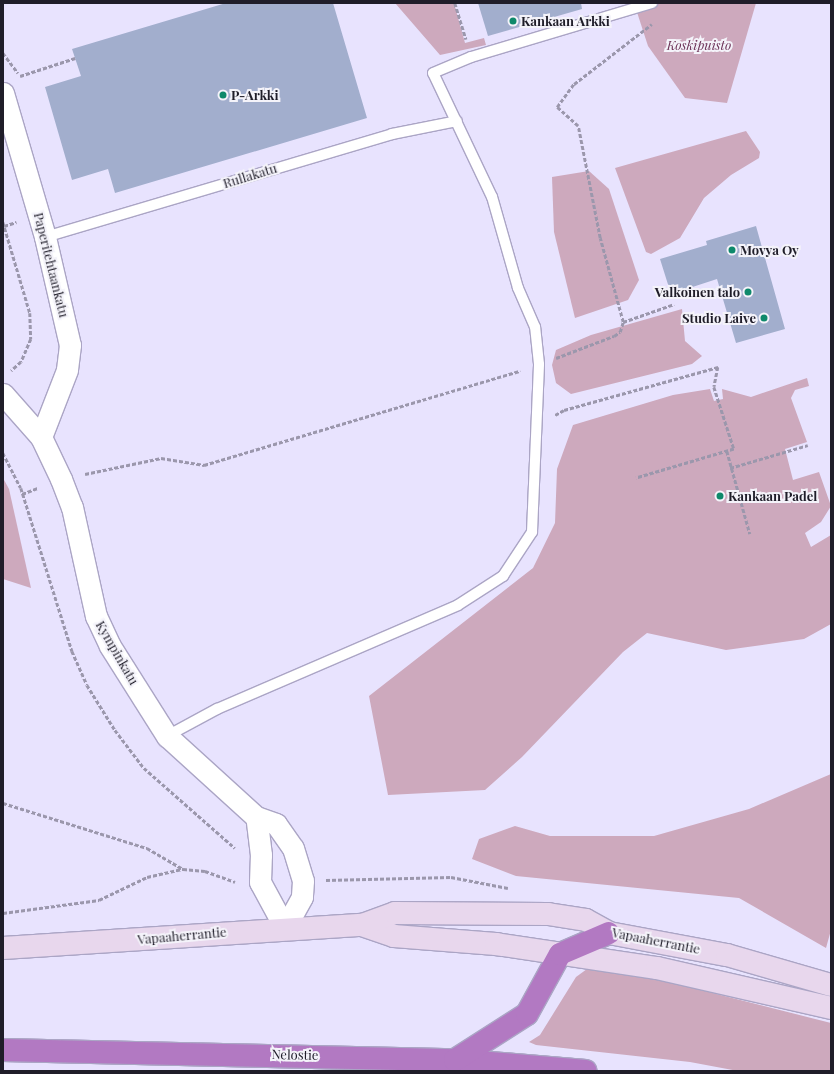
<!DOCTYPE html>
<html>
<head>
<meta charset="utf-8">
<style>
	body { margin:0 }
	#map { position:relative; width:834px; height:1074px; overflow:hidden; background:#e8e3fe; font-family:"Playfair Display",serif }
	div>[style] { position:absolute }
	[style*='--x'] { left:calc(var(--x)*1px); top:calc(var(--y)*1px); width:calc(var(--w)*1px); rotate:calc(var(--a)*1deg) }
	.green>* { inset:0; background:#cda9bd }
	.building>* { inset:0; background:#a2aecd }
	.path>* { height:2.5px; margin-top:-1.25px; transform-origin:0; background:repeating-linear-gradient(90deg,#9b97ac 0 4px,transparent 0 6px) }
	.roads { filter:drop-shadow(1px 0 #aba5c5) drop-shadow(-1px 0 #aba5c5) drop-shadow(0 1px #aba5c5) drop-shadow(0 -1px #aba5c5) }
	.lane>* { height:10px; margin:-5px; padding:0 5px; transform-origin:5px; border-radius:5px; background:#fff }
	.street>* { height:21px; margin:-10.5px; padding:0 10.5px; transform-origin:10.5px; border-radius:10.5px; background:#fff }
	.secondary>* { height:22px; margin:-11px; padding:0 11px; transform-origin:11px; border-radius:11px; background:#e8d7ed }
	.highway>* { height:22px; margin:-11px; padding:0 11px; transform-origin:11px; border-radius:11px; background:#b279c2 }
	.dots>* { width:11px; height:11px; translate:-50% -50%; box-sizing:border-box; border:2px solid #f4f3fa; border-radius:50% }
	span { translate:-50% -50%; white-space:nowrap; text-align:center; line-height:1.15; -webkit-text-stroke:4px #f4f3fa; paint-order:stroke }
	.poi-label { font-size:13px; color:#1f1d29; font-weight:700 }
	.left { translate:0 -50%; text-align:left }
	.right { translate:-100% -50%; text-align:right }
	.park-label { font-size:13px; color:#6c3257; font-style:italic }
	.street-label { font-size:13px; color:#1f1d29 }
	.frame { position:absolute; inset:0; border:4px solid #1f1d29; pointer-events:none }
</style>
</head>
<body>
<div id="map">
	<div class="green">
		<div style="clip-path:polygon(395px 3px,454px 3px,465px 43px,484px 38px,486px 45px,440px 55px)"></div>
		<div style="clip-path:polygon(634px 3px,756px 3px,727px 103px,685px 98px,648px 46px)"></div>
		<div style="clip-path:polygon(746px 131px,760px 152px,759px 158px,731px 175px,704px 198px,680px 238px,651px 254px,646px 252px,615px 168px)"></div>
		<div style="clip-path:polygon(589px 171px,609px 189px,639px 280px,628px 300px,575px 318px,554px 232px,552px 177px)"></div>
		<div style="clip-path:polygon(682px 309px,685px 341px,702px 356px,692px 364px,571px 394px,556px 383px,552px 365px,556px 350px,591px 335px)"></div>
		<div style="clip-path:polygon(807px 378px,809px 386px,795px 390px,791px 398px,807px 442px,785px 449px,793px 480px,819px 472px,831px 506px,821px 522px,805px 533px,811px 547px,831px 535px,831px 624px,804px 639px,726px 650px,647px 633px,623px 652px,522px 757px,485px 790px,388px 795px,369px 696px,533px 568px,555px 523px,557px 469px,573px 425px,673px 395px,710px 389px,714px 401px,723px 399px,722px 389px,751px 397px)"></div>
		<div style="clip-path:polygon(3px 478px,9px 489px,31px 588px,3px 579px)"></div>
		<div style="clip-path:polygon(831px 774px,831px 930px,826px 948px,739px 898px,516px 876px,472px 859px,479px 839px,515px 826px,550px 836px,654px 836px,749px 809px)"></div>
		<div style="clip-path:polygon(587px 969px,657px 979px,831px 1023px,831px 1071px,738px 1071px,690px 1062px,536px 1045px,529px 1042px,540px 1035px,576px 977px)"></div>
	</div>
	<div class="building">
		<div style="clip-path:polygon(226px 3px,333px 3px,367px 118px,115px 193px,108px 169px,72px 180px,45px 87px,81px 76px,72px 49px)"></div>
		<div style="clip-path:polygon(478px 3px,581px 3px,582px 9px,488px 36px)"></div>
		<div style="clip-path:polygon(756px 226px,785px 329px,736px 343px,717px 279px,671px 294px,660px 259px,707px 245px,706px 241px)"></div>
	</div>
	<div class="path">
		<div style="--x:455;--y:3;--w:38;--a:73"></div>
		<div style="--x:3;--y:53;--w:25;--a:53"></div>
		<div style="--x:20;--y:76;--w:58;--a:-18.1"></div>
		<div style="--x:3;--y:222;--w:95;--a:73.5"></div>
		<div style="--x:30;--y:313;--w:26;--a:88"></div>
		<div style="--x:31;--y:339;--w:25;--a:113"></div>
		<div style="--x:21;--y:362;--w:13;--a:138"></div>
		<div style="--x:4;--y:226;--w:13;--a:-18"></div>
		<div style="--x:623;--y:322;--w:54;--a:-19.4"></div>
		<div style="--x:556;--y:358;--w:62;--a:-20.8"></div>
		<div style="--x:614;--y:336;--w:7;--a:-34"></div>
		<div style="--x:620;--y:332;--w:10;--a:-73"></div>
		<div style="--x:623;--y:322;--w:87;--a:-105.3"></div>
		<div style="--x:600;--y:238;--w:114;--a:-101.1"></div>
		<div style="--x:578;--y:126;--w:28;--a:-138"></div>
		<div style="--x:557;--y:107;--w:29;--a:-54"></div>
		<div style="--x:574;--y:84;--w:98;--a:-37.6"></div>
		<div style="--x:555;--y:415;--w:10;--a:-29"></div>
		<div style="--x:564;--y:410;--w:160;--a:-15.6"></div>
		<div style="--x:718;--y:367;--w:20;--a:101"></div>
		<div style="--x:714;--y:387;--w:65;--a:72.1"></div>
		<div style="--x:734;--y:449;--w:102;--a:163.5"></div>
		<div style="--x:727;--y:451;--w:86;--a:74.5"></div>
		<div style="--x:3;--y:453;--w:39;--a:63"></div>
		<div style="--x:21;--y:488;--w:171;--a:72.6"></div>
		<div style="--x:72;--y:651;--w:37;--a:66"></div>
		<div style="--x:87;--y:685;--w:53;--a:58.1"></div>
		<div style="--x:115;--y:730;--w:48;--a:52.7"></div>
		<div style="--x:144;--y:768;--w:121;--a:41.3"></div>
		<div style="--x:730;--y:468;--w:81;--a:-16.4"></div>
		<div style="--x:85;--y:474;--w:78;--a:-11.9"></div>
		<div style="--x:161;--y:458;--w:44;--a:9.2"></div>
		<div style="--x:204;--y:465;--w:330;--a:-16.6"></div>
		<div style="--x:22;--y:494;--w:17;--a:-21"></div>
		<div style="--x:3;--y:803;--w:151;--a:17.4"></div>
		<div style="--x:147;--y:848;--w:42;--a:30.3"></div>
		<div style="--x:326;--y:880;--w:125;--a:-1.4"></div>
		<div style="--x:451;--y:877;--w:58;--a:10.9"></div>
		<div style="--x:3;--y:913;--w:97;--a:-7.7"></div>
		<div style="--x:99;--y:900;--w:53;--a:-25.6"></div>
		<div style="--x:147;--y:877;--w:37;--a:-13"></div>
		<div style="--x:183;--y:869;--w:22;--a:5"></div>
		<div style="--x:205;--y:871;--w:32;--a:20"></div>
	</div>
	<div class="roads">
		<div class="lane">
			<div style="--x:45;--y:237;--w:362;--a:-16.5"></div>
			<div style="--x:392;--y:134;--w:66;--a:-11.3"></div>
			<div style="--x:167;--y:736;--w:57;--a:-28.4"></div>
			<div style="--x:217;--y:709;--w:262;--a:-23.3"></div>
			<div style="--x:458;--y:605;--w:54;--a:-32.8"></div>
			<div style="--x:503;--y:576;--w:53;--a:-56.6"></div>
			<div style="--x:532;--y:532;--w:168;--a:-87.6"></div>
			<div style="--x:539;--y:364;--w:37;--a:-96"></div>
			<div style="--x:535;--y:327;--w:43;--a:-113.6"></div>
			<div style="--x:518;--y:288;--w:95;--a:-105.9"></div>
			<div style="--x:492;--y:197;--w:137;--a:-115.4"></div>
			<div style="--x:433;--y:73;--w:41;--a:-22.8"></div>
			<div style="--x:471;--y:57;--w:189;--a:-16.6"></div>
		</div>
		<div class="street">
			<div style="--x:3;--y:93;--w:150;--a:73.7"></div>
			<div style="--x:45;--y:237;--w:111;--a:77"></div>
			<div style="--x:70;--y:345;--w:25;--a:97"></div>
			<div style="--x:67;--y:370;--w:72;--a:111.2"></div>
			<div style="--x:3;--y:394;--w:57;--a:48.5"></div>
			<div style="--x:41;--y:437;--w:47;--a:64.5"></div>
			<div style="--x:61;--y:479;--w:30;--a:69"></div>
			<div style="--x:72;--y:507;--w:112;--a:77.6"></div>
			<div style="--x:96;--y:616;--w:33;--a:65"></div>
			<div style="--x:110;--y:646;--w:107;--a:57.7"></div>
			<div style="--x:167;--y:736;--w:120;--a:42.3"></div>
			<div style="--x:256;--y:817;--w:21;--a:19"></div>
			<div style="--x:276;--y:824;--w:29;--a:55"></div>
			<div style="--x:293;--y:848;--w:34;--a:73"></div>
			<div style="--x:303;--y:881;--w:16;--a:94"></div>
			<div style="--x:302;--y:897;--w:35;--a:119"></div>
			<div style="--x:285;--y:928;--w:52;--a:-118.5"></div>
			<div style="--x:260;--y:882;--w:27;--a:-88"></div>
			<div style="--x:261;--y:855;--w:38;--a:-97"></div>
		</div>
		<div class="secondary">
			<div style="--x:362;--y:925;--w:34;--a:19"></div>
			<div style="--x:394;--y:936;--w:102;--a:4.5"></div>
			<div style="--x:496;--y:944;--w:163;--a:8.5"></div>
			<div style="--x:657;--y:968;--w:179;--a:12.9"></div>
			<div style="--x:3;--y:948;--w:360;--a:-3.7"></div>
			<div style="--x:362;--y:925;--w:35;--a:-20"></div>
			<div style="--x:395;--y:913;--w:153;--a:0.4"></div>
			<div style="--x:548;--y:914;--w:38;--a:9"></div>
			<div style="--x:586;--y:920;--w:26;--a:29"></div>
			<div style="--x:609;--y:933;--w:120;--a:10.6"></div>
			<div style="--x:727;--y:955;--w:108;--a:16.1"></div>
		</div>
		<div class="highway">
			<div style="--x:3;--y:1050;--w:452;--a:1.3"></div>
			<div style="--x:455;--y:1060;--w:131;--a:4.8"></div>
			<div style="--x:455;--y:1060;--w:85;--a:-32.6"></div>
			<div style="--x:527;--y:1014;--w:68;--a:-61.2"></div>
			<div style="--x:560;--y:954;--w:53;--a:-23.2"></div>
		</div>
	</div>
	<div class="dots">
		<div style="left:513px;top:21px;background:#0e896b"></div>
		<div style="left:223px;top:95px;background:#0e896b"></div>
		<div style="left:732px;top:250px;background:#0e896b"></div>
		<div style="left:748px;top:292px;background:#0e896b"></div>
		<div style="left:764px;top:318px;background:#0e896b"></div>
		<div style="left:720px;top:496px;background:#0e896b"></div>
	</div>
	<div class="poi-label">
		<span class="left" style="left:521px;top:21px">Kankaan Arkki</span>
		<span class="left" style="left:231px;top:95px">P-Arkki</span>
		<span class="left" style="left:740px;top:250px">Movya Oy</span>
		<span class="right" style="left:740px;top:292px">Valkoinen talo</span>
		<span class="right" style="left:756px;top:318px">Studio Laive</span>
		<span class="left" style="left:728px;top:496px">Kankaan Padel</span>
	</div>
	<div class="park-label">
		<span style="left:699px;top:45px">Koskipuisto</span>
	</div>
	<div class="street-label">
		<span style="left:250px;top:176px;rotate:-17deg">Rullakatu</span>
		<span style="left:51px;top:265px;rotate:76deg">Paperitehtaankatu</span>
		<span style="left:117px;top:653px;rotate:60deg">Kympinkatu</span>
		<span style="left:182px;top:936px;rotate:-5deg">Vapaaherrantie</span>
		<span style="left:656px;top:941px;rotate:11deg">Vapaaherrantie</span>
		<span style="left:295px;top:1055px;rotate:1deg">Nelostie</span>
	</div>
	<div class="frame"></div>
</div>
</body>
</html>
